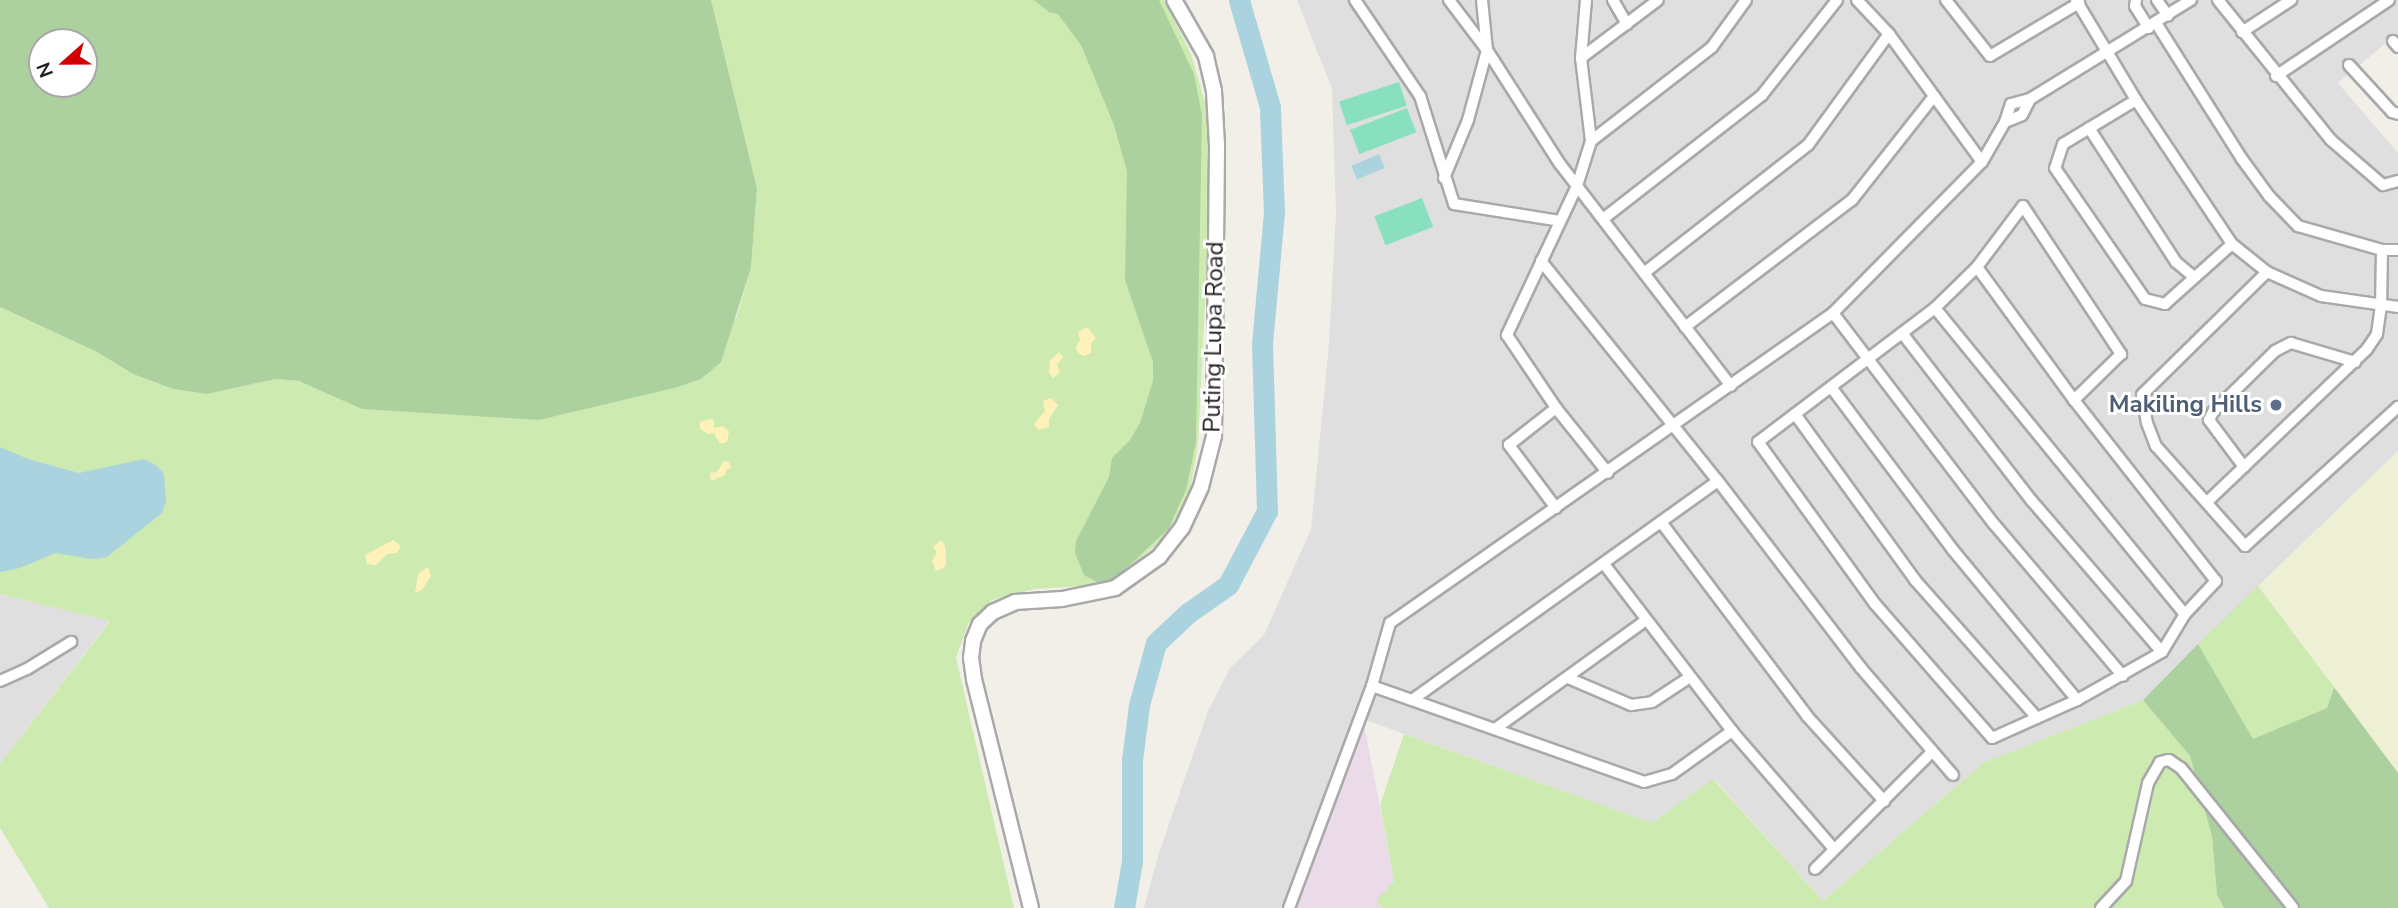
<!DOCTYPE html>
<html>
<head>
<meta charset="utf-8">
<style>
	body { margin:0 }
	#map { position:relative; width:2398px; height:908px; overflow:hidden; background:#f2efe9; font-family:"Nunito Sans",sans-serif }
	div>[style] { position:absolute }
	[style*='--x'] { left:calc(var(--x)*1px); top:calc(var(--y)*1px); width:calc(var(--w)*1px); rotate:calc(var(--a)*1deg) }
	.residential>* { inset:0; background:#e0dfdf }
	.industrial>* { inset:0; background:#ebdbe8 }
	.farmland>* { inset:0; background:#eef0d5 }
	.grass>* { inset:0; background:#cdebb0 }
	.forest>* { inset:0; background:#add19e }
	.sand>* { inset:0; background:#fff1ba }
	.pitch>* { inset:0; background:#88e0be; transform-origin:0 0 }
	.water>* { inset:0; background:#aad3df; transform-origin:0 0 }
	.river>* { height:21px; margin:-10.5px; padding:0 10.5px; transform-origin:10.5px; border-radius:10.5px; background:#aad3df }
	.roads { filter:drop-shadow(2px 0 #a9a9a9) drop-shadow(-2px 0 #a9a9a9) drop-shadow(0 2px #a9a9a9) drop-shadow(0 -2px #a9a9a9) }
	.minor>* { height:10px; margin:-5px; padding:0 5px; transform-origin:5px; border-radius:5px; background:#fff }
	.tertiary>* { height:14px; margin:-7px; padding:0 7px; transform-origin:7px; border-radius:7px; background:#fff }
	.dots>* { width:19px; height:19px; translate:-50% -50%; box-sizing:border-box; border:4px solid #fff; border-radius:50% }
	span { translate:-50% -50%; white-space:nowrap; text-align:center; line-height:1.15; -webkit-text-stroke:6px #fff; paint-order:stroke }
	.street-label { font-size:24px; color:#222 }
	.service-label { font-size:24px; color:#4e5e75; font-weight:700 }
	.right { translate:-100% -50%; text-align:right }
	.north { position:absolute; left:28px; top:28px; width:70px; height:70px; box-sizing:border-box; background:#fff; border:2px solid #a7a7a7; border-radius:50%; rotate:249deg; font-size:19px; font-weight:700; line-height:28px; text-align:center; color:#222 }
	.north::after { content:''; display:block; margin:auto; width:24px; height:32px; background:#d40000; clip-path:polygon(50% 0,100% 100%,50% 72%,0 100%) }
</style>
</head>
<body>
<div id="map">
	<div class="residential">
		<div style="clip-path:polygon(1297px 0,2398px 0,2398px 33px,2338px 83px,2398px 153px,2398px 451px,2143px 700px,1983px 763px,1823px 901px,1714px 779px,1652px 823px,1363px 719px,1297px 908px,1144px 908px,1158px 856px,1208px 711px,1230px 668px,1264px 635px,1311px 529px,1329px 344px,1336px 213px,1332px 89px)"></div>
		<div style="clip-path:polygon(0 594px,110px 620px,0 764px)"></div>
	</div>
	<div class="industrial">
		<div style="clip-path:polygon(1363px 719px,1394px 881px,1377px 901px,1383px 908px,1297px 908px)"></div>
	</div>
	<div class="farmland">
		<div style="clip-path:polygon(2398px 451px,2398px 773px,2258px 586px)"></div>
	</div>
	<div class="grass">
		<div style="clip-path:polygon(711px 0,1164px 0,1191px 54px,1208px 113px,1210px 203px,1198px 445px,1189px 496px,1168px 534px,1112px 584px,1035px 589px,992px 600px,968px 624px,956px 658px,1014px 908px,49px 908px,0 828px,0 764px,110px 621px,0 594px,0 307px,97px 352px,133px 374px,173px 389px,207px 394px,276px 379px,299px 381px,322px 389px,539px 420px,701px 379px,737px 316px,751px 268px,757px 188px)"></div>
		<div style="clip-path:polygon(2258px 586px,2334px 687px,2327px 708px,2253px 740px,2198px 644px)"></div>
		<div style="clip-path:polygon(2143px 700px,2190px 756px,2212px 837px,2217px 895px,2224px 908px,1383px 908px,1376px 901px,1394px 881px,1380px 805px,1404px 734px,1652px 823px,1713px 779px,1823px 901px,1983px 763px)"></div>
	</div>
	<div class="forest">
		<div style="clip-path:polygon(evenodd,0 0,711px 0,757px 188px,751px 268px,721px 362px,701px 379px,678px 387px,539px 420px,362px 409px,299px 381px,276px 379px,207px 394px,173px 389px,133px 374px,97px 352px,0 307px,0 0,84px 42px,84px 84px,42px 84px,42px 42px,84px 42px)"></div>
		<div style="clip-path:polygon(1034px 0,1159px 0,1194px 74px,1202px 115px,1196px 442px,1186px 490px,1169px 528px,1111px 583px,1101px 584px,1084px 575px,1075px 553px,1076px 541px,1109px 477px,1112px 458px,1130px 440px,1140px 423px,1153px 381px,1153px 362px,1125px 280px,1127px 171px,1114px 125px,1081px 45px,1058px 14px,1049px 12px)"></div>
		<div style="clip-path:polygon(2198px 644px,2253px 739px,2327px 708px,2334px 687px,2398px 773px,2398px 908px,2224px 908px,2217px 895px,2212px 837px,2190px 756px,2143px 700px)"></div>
	</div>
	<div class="sand">
		<div style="clip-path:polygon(1087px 327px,1096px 338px,1091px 344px,1091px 353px,1084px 356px,1078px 353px,1076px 347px,1080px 340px,1078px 332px)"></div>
		<div style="clip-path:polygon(1059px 352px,1063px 357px,1057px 365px,1060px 372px,1053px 378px,1049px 373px,1050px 360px)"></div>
		<div style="clip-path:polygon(1051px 398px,1058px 405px,1049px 419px,1049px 427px,1038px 430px,1034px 424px,1045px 411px,1043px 401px)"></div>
		<div style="clip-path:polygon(710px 419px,714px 420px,714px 428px,722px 426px,729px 431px,727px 442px,720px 444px,714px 433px,708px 434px,700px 429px,700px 422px)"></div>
		<div style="clip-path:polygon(724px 461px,729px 462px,731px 468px,726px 470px,725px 475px,711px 481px,710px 473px,717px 472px)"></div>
		<div style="clip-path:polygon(393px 540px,401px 546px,397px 553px,387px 554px,376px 565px,367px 564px,365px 555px)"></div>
		<div style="clip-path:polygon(941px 540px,945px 546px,946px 564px,944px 568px,936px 571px,932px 561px,937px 552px,933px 547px)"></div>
		<div style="clip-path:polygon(428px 567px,431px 576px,422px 590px,415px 593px,418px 574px)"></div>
	</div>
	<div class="pitch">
		<div style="left:1399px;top:82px;width:25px;height:63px;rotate:72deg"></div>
		<div style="left:1407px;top:108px;width:26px;height:61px;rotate:69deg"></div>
		<div style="left:1422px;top:198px;width:31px;height:51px;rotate:69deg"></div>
	</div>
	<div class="water">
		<div style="left:1379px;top:154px;width:15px;height:30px;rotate:67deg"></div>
		<div style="clip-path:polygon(0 447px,28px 459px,79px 473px,144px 459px,156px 465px,164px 474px,166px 501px,162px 513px,107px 557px,92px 559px,55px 553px,20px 568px,0 572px)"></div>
	</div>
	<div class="river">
		<div style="--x:1124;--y:908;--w:48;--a:-80.3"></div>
		<div style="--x:1132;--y:861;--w:101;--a:-90"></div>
		<div style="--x:1132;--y:760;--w:55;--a:-82.7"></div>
		<div style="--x:1139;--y:705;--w:64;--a:-74.7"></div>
		<div style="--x:1156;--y:643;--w:44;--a:-43.2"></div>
		<div style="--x:1188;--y:613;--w:49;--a:-35"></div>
		<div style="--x:1228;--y:585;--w:84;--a:-62.2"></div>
		<div style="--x:1267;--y:511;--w:167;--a:-91.7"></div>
		<div style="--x:1262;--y:344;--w:132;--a:-84.8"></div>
		<div style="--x:1274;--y:213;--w:106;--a:-92.2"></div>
		<div style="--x:1270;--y:107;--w:111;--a:-106.2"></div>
	</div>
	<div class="roads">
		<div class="minor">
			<div style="--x:1355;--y:0;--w:116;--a:55.9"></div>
			<div style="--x:1420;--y:96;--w:113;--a:72.5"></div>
			<div style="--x:1454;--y:204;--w:107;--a:9.1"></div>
			<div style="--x:1449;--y:0;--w:63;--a:52.8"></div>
			<div style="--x:1487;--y:50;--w:135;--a:57.4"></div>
			<div style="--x:1560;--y:164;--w:280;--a:52.4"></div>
			<div style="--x:1586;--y:0;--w:58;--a:94.9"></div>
			<div style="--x:1581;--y:58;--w:84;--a:83.1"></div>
			<div style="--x:1591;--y:141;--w:47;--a:107.3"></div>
			<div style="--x:1577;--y:186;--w:165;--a:115.2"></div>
			<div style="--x:1507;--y:335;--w:88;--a:56.1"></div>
			<div style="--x:1556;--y:408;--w:83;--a:51.3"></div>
			<div style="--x:1613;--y:0;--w:28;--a:60"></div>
			<div style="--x:1857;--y:0;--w:47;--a:46.7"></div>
			<div style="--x:1889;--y:34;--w:158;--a:54"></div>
			<div style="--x:1946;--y:0;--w:71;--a:51.8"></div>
			<div style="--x:1990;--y:56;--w:104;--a:-30.8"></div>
			<div style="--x:2076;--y:0;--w:117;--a:59"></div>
			<div style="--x:2136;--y:100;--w:173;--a:56.3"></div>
			<div style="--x:2232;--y:244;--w:45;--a:38.7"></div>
			<div style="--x:2267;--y:272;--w:59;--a:24"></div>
			<div style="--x:2321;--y:296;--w:78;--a:8.1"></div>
			<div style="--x:2136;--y:0;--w:6;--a:99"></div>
			<div style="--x:2135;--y:6;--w:26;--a:58"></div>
			<div style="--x:2157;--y:0;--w:19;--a:55"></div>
			<div style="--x:2218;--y:0;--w:180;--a:51.1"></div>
			<div style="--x:2331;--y:140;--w:69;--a:40.9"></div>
			<div style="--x:2383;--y:185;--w:16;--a:-15"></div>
			<div style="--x:2156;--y:23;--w:161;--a:57.7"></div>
			<div style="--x:2242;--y:159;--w:46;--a:53.9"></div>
			<div style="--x:2269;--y:196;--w:42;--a:46"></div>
			<div style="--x:2298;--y:226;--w:87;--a:15.9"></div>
			<div style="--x:2382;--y:250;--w:16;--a:0"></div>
			<div style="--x:2242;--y:32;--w:59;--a:-33.1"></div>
			<div style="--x:2393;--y:41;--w:8;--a:50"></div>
			<div style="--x:1581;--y:58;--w:96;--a:-37"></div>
			<div style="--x:2349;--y:65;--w:64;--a:47.5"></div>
			<div style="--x:2392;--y:112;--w:6;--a:18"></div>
			<div style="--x:2276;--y:76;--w:136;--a:-33.9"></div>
			<div style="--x:2136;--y:100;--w:85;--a:148.9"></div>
			<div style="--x:2063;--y:144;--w:25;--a:108"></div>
			<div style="--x:2055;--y:168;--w:159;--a:55.5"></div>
			<div style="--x:2145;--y:299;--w:21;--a:14"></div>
			<div style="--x:2165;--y:304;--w:90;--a:-41.8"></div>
			<div style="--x:2005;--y:122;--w:18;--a:-22"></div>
			<div style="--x:2022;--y:115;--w:18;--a:-63"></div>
			<div style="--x:2089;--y:128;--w:160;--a:57"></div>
			<div style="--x:2176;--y:262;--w:23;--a:40"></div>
			<div style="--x:1591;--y:141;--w:153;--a:-37.8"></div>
			<div style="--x:1712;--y:47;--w:58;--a:-54.1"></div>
			<div style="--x:1444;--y:178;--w:63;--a:-67.5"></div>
			<div style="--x:1468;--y:120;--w:73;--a:-74.8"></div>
			<div style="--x:1487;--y:50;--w:50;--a:-95.7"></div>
			<div style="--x:1603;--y:219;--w:202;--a:-37.9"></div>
			<div style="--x:1762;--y:95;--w:121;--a:-51.7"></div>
			<div style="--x:1541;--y:261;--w:282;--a:51.2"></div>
			<div style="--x:1718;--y:481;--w:235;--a:52.6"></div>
			<div style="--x:1861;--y:668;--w:141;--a:49.3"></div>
			<div style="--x:1977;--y:267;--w:165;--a:53.9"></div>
			<div style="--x:2074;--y:400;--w:230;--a:51.9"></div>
			<div style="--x:2216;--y:581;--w:45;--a:133.2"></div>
			<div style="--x:2185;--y:614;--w:44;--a:121.2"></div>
			<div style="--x:2162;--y:652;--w:98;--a:150.5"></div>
			<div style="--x:2077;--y:700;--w:93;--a:155.9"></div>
			<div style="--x:1992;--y:738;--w:178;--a:-131.1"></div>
			<div style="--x:1875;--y:604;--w:200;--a:-125.8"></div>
			<div style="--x:1758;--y:442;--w:222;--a:-37.1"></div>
			<div style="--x:1935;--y:308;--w:59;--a:-44.3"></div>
			<div style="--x:1977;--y:267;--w:76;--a:-53"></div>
			<div style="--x:2023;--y:206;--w:178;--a:56.5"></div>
			<div style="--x:2121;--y:354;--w:66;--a:135.6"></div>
			<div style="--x:2267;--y:272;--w:175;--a:135.5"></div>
			<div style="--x:2142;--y:395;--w:28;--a:80"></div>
			<div style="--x:2147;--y:423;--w:25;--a:69"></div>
			<div style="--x:2156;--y:446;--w:134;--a:48.3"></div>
			<div style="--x:2245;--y:546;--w:207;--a:-42.3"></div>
			<div style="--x:1644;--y:273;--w:208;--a:-38"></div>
			<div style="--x:1808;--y:145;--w:137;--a:-53.9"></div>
			<div style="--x:1935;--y:308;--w:395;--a:50.8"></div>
			<div style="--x:1833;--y:313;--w:265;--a:52.7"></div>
			<div style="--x:1994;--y:524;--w:199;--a:49.7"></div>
			<div style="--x:1685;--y:327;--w:210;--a:-37.3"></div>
			<div style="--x:1852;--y:200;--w:132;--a:-51.7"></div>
			<div style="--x:1902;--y:333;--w:212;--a:52.3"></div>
			<div style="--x:2032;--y:501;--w:199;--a:49.3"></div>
			<div style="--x:1831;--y:387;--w:204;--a:53.2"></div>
			<div style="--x:1953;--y:550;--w:195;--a:50.4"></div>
			<div style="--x:1795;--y:414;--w:205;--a:54.1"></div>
			<div style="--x:1915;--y:580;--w:184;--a:48.5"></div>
			<div style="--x:2244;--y:467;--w:59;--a:-126.7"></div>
			<div style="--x:2209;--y:420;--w:9;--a:-63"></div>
			<div style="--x:2213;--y:412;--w:87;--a:-44.5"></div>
			<div style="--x:2275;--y:351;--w:18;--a:-27"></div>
			<div style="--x:2291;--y:343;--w:67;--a:16.5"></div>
			<div style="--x:2207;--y:502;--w:221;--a:-43.7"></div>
			<div style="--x:2367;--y:349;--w:18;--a:-56"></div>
			<div style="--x:2377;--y:334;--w:27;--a:-82"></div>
			<div style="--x:2381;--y:307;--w:57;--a:-89"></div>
			<div style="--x:1556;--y:508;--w:79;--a:-126.7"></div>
			<div style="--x:1509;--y:445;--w:60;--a:-38.2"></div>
			<div style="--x:1661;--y:522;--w:243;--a:53"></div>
			<div style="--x:1807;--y:716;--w:115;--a:47.8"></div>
			<div style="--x:1604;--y:564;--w:210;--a:52.5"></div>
			<div style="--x:1732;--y:731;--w:155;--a:49.2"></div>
			<div style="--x:1568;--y:678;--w:69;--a:23.2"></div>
			<div style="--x:1631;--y:705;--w:21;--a:-8"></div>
			<div style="--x:1652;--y:702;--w:45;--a:-33.3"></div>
			<div style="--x:0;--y:681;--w:30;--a:-24"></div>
			<div style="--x:27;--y:669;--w:52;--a:-31.5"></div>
			<div style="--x:1372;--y:686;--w:66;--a:-74.1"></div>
			<div style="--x:1390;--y:623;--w:541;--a:-34.98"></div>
			<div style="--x:1833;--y:313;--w:212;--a:-45.4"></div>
			<div style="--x:1982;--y:162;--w:46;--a:-60.1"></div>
			<div style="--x:2005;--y:122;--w:19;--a:-72"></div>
			<div style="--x:2011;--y:104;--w:20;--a:-15"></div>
			<div style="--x:2030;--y:99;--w:189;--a:-31.6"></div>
			<div style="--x:1412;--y:700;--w:376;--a:-35.6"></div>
			<div style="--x:1495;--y:729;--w:186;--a:-35.8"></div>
			<div style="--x:1815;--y:869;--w:165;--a:-45"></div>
			<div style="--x:1289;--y:908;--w:237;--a:-69.5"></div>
			<div style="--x:1372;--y:686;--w:288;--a:19.4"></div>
			<div style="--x:1644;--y:782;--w:29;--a:-16"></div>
			<div style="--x:1672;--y:774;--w:74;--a:-35.6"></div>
			<div style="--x:2101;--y:908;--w:37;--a:-47"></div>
			<div style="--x:2126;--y:881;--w:100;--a:-77.3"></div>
			<div style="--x:2148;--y:783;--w:24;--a:-60"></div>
			<div style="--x:2160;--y:762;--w:9;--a:-13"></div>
			<div style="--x:2169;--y:760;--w:14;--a:34"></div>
			<div style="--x:2181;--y:768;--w:179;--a:51.3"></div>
		</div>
		<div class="tertiary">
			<div style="--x:1031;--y:908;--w:236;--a:-104"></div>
			<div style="--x:974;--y:679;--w:21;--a:-98"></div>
			<div style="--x:971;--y:658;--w:17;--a:-83"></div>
			<div style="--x:973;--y:641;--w:18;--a:-68"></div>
			<div style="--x:980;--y:624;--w:18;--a:-43"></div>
			<div style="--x:993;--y:612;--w:24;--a:-24"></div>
			<div style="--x:1015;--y:602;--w:47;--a:-3.7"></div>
			<div style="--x:1062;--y:599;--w:54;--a:-11.7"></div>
			<div style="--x:1115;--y:588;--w:54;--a:-35.2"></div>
			<div style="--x:1159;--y:557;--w:37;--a:-52"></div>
			<div style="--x:1182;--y:528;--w:45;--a:-65.1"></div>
			<div style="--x:1201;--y:487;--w:53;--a:-75.7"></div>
			<div style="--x:1214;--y:436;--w:291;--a:-89.4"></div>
			<div style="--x:1217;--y:145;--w:54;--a:-93.2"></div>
			<div style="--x:1214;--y:91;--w:36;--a:-103"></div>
			<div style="--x:1206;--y:56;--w:64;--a:-119.7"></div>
		</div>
	</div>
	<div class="dots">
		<div style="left:2276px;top:405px;background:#5c6f8a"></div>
	</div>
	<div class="street-label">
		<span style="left:1214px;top:337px;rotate:-89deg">Puting Lupa Road</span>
	</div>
	<div class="service-label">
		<span class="right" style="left:2262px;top:405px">Makiling Hills</span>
	</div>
	<div class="north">N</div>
</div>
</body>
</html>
